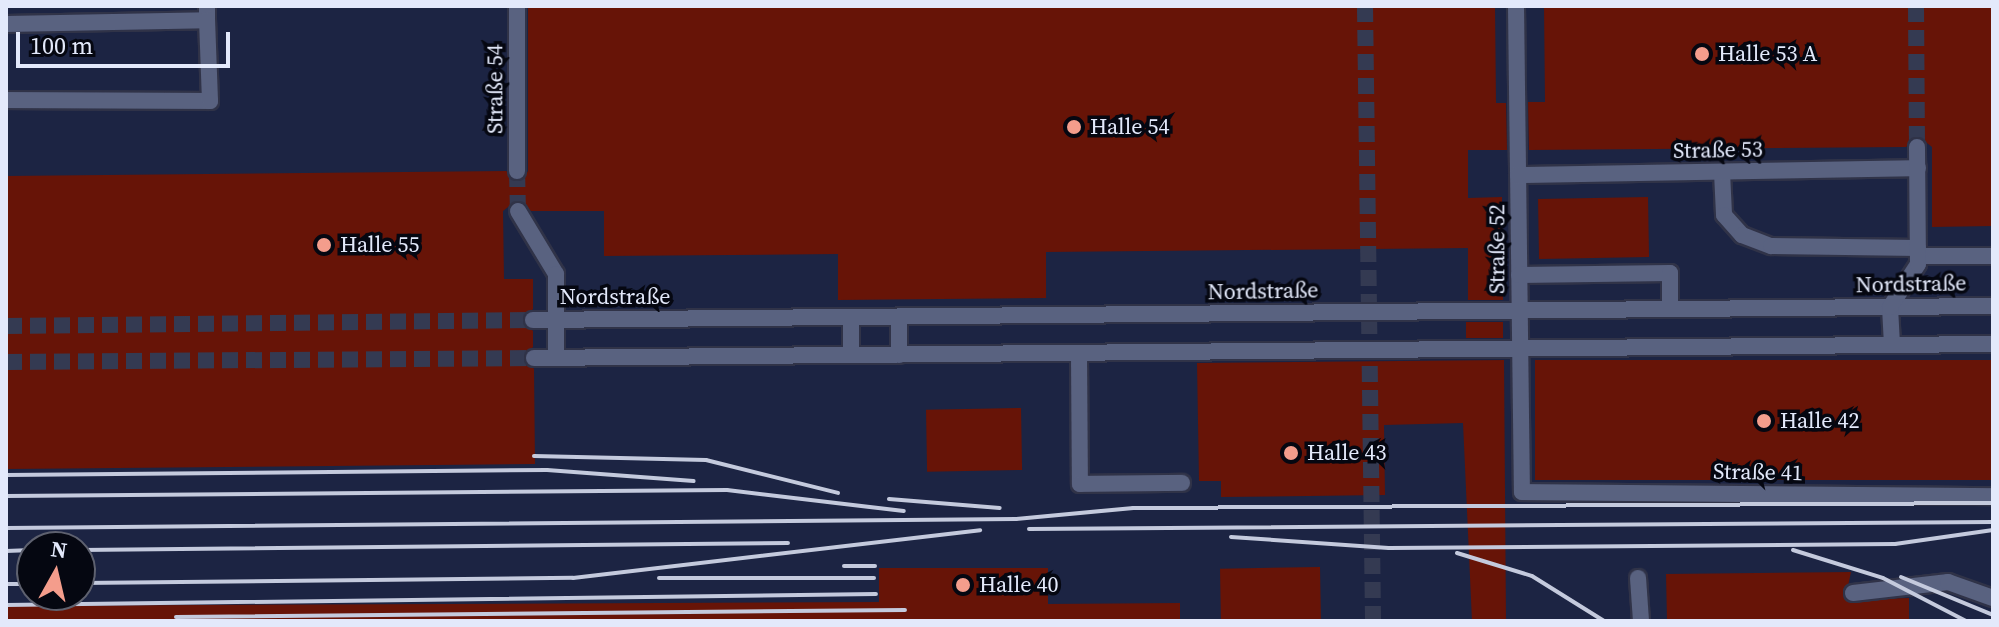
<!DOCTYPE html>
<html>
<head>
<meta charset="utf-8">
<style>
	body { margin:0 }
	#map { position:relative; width:1999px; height:627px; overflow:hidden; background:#151b34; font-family:"Source Serif 4",serif }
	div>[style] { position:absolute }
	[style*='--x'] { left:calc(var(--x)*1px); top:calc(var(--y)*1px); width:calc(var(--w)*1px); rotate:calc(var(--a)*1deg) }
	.built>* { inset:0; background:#1c2443 }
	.building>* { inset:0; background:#671407; transform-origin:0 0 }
	.minor-tunnel>* { height:16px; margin-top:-8px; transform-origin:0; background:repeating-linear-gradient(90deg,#343a52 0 16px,transparent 0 24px) }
	.roads { filter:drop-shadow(2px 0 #303348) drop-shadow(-2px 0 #303348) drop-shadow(0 2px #303348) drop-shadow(0 -2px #303348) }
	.minor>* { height:16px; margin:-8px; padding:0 8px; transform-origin:8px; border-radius:8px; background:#596280 }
	.rail>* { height:4px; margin:-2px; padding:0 2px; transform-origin:2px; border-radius:2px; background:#c4cadd }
	.dots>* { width:22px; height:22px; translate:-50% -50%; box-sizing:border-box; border:4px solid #050711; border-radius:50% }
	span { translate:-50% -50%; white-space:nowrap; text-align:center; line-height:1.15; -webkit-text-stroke:7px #050711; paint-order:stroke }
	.poi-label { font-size:22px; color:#e3e9fb }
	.left { translate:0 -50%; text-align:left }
	.street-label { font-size:22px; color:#e3e9fb }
	.frame { position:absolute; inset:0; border:8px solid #e3e9fb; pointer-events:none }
	.north { position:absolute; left:16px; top:531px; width:80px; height:80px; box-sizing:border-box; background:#050711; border:2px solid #5e616f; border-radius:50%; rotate:8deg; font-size:22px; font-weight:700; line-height:32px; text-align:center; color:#e3e9fb }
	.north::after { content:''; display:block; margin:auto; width:28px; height:36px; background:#f49d8c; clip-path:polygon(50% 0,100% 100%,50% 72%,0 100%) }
	.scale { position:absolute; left:16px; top:32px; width:214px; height:36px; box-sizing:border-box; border:4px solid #e3e9fb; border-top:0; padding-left:10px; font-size:24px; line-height:28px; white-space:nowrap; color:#e3e9fb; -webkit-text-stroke:6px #050711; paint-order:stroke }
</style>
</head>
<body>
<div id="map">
	<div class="built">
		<div style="clip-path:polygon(evenodd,6px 6px,1993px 6px,1993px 621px,6px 621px,6px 6px,32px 547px,80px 547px,80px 595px,32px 595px,32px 547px)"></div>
	</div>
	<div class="building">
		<div style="clip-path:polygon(528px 6px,1495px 6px,1496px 103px,1506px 103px,1507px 150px,1468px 150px,1468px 198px,1502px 197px,1503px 300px,1468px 300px,1468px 248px,1046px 252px,1046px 298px,838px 300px,838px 254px,604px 256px,604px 211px,531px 211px,517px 200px,503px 211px,504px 279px,533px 279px,533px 309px,522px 319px,533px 331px,533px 347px,523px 357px,534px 369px,535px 464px,6px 469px,6px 176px,506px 171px,522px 181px,528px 171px)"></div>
		<div style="clip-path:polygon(1544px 6px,1993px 6px,1993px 226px,1932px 227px,1932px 147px,1918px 136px,1906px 147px,1529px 150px,1528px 102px,1545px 102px)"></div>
		<div style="left:1648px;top:197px;width:60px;height:110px;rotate:89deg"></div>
		<div style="left:1466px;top:322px;width:37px;height:16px"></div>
		<div style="clip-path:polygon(1504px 360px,1506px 621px,1472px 621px,1463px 423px,1384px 425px,1385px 495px,1221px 497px,1221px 481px,1199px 481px,1197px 363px)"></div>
		<div style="left:1993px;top:360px;width:120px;height:458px;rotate:90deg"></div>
		<div style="left:1021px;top:408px;width:62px;height:95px;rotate:89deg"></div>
		<div style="left:1320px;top:567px;width:54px;height:100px;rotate:89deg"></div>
		<div style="clip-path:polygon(879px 568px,1048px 568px,1048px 604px,1180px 603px,1180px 621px,6px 621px,6px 606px,879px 602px)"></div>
		<div style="clip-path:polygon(1851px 572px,1845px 600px,1909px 598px,1909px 621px,1667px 621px,1666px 574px)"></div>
	</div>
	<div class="minor-tunnel">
		<div style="--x:1365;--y:6;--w:615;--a:89.25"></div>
		<div style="--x:1916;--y:6;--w:141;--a:89.6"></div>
		<div style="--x:517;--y:171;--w:40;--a:88.6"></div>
		<div style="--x:6;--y:326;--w:527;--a:-0.65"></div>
		<div style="--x:6;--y:362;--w:528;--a:-0.43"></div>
	</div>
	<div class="roads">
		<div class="minor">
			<div style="--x:517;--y:6;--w:165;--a:90"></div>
			<div style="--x:1516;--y:6;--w:486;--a:89.3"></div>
			<div style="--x:1522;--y:492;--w:471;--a:0.5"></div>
			<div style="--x:6;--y:24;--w:201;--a:-1.1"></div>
			<div style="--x:207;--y:20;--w:14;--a:-90"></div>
			<div style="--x:6;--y:100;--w:204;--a:0.3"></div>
			<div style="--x:210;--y:101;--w:81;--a:-92.1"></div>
			<div style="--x:1722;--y:172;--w:43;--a:87.3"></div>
			<div style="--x:1724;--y:215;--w:27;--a:48"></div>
			<div style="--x:1742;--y:235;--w:31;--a:21"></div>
			<div style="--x:1771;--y:246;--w:147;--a:0.8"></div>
			<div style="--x:1518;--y:175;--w:400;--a:-1"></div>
			<div style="--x:518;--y:211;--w:74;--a:58.9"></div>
			<div style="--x:556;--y:274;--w:84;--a:90"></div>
			<div style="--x:1918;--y:256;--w:75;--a:0"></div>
			<div style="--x:1519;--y:275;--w:151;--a:-0.8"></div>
			<div style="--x:1670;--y:273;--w:36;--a:90"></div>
			<div style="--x:851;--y:318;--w:37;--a:90"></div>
			<div style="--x:899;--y:318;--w:37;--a:90"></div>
			<div style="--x:533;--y:320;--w:1460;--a:-0.55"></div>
			<div style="--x:1892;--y:345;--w:38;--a:-93"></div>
			<div style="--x:1890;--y:307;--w:51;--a:-56.9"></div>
			<div style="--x:1918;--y:264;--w:117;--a:-90.5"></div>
			<div style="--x:1079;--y:353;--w:131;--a:89.6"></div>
			<div style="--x:1080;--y:484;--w:102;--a:-0.6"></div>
			<div style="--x:534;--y:358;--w:1459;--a:-0.55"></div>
			<div style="--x:1638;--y:578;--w:43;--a:86"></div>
			<div style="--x:1853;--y:593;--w:96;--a:-6.6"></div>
			<div style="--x:1948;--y:582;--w:48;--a:19.6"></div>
		</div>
	</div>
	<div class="rail">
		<div style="--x:534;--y:456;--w:172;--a:1.3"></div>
		<div style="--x:706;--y:460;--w:136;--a:14"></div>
		<div style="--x:6;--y:475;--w:541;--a:-0.53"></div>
		<div style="--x:547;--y:470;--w:147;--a:4.3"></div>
		<div style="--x:6;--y:496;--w:721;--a:-0.48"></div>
		<div style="--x:727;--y:490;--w:178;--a:6.8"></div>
		<div style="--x:889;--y:499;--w:111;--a:4.6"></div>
		<div style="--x:6;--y:528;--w:1010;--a:-0.51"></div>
		<div style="--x:1016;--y:519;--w:118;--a:-5.4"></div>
		<div style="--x:1133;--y:508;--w:860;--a:-0.33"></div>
		<div style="--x:1029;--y:529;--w:964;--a:-0.42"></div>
		<div style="--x:1231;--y:537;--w:158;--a:4"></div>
		<div style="--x:1389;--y:548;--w:506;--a:-0.45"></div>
		<div style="--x:1895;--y:544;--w:99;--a:-8.1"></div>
		<div style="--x:80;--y:550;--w:708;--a:-0.57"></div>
		<div style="--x:1793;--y:550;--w:94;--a:17.3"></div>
		<div style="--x:1883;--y:578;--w:93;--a:27.4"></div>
		<div style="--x:6;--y:551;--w:26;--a:-2"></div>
		<div style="--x:1457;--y:553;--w:78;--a:17"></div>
		<div style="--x:1532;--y:576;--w:85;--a:32"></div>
		<div style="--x:844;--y:566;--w:31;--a:0"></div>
		<div style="--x:1901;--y:577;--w:100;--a:22.4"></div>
		<div style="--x:659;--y:578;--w:215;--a:0"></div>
		<div style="--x:80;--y:583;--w:493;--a:-0.6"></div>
		<div style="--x:573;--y:578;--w:410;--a:-6.7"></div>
		<div style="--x:6;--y:584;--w:26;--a:0"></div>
		<div style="--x:6;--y:605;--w:870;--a:-0.72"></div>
		<div style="--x:176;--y:617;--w:729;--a:-0.55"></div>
	</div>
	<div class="dots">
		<div style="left:1702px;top:54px;background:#f49d8c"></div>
		<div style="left:1074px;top:127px;background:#f49d8c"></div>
		<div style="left:324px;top:245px;background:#f49d8c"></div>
		<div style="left:1764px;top:421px;background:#f49d8c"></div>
		<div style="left:1291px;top:453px;background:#f49d8c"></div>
		<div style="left:963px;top:585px;background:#f49d8c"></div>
	</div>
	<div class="poi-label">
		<span class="left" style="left:1718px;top:54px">Halle 53 A</span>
		<span class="left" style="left:1090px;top:127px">Halle 54</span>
		<span class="left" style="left:340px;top:245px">Halle 55</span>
		<span class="left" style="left:1780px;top:421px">Halle 42</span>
		<span class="left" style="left:1307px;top:453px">Halle 43</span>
		<span class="left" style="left:979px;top:585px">Halle 40</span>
	</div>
	<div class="street-label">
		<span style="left:495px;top:89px;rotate:-90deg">Straße 54</span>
		<span style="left:1718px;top:150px;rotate:-1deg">Straße 53</span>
		<span style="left:1497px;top:249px;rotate:-90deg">Straße 52</span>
		<span style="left:1911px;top:284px;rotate:-1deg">Nordstraße</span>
		<span style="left:1263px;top:291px;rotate:-1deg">Nordstraße</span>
		<span style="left:615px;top:297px">Nordstraße</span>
		<span style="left:1758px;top:472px;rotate:1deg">Straße 41</span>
	</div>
	<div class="frame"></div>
	<div class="north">N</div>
	<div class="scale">100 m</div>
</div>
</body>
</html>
